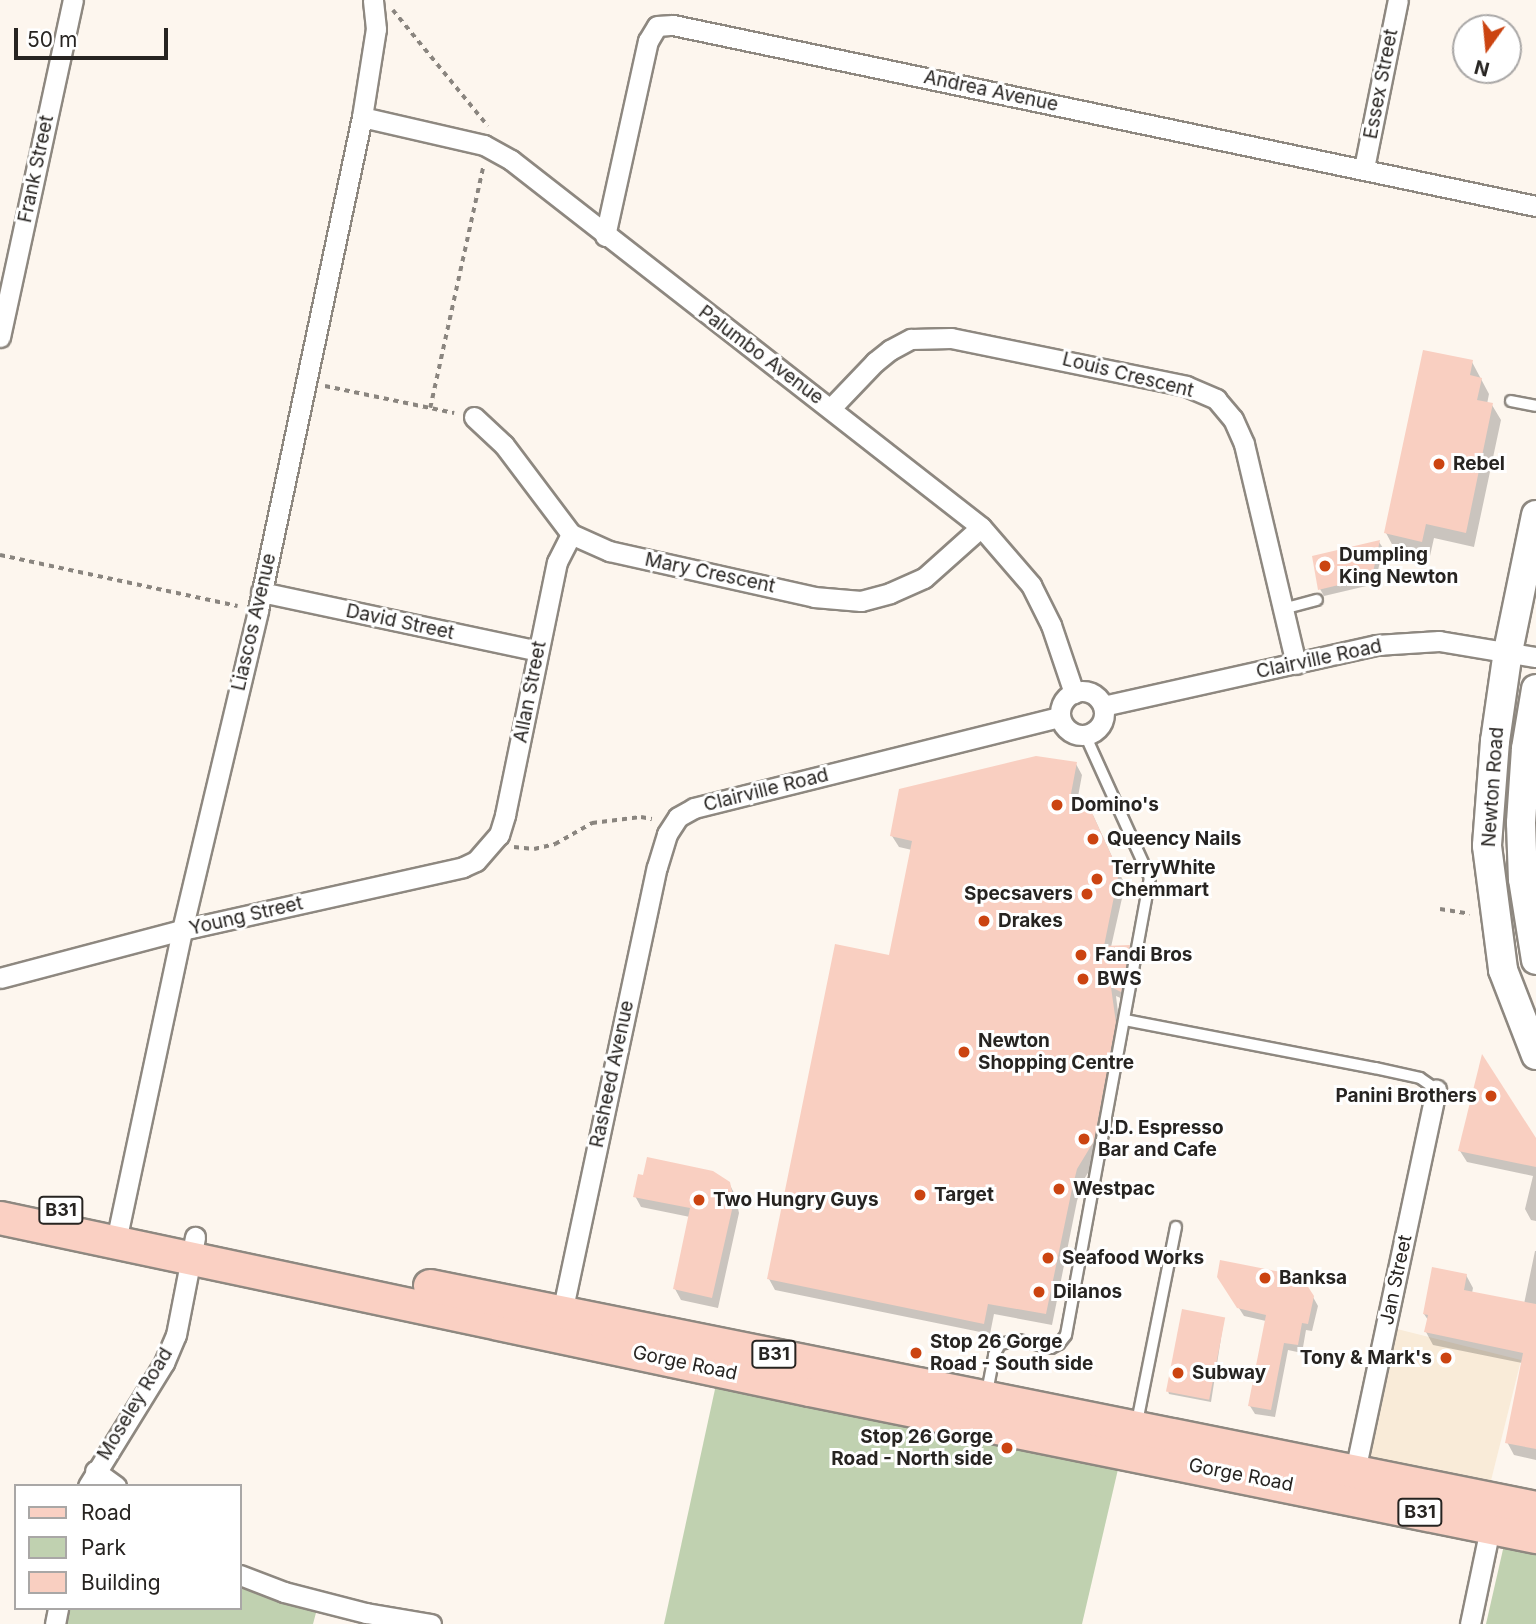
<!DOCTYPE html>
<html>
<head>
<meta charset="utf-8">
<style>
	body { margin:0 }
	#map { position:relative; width:1536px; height:1624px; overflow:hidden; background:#fdf6ee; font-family:Inter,sans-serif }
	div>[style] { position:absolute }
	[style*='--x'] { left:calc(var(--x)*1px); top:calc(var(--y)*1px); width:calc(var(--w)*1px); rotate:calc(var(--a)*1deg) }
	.industrial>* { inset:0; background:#f9ebd8; transform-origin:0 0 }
	.green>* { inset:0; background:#c0d1b0 }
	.shadow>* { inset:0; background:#0003 }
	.building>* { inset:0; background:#f9cfc1; transform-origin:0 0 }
	.path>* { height:3.5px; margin-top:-1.75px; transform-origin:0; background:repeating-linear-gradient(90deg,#8a857f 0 5px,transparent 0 10px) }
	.roads { filter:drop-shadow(2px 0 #8e8880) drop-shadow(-2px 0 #8e8880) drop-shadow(0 2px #8e8880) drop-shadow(0 -2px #8e8880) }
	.service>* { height:10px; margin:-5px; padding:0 5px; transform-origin:5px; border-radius:5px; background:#fff }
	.minor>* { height:19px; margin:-9.5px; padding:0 9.5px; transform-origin:9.5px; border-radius:9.5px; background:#fff }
	.minor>.ring { margin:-9.5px; padding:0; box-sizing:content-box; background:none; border:19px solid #fff; border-radius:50% }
	.secondary>* { height:28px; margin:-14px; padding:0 14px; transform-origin:14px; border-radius:14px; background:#fff }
	.primary>* { height:32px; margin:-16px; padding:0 16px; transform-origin:16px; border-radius:16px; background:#fad0c3 }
	.dots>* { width:19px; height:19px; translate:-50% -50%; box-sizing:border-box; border:4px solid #fff; border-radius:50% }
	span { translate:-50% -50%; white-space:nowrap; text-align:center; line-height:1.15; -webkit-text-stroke:6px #fff; paint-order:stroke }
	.shield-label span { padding:2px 5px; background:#fff; border:2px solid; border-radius:5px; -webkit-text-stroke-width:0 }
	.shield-label { font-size:18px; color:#272421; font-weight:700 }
	.street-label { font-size:19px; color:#272421 }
	.poi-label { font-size:19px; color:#272421; font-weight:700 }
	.left { translate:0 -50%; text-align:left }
	.right { translate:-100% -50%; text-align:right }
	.legend { position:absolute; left:14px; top:1484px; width:228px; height:126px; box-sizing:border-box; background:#fff; border:2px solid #a9a7a6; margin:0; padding:9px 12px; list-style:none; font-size:21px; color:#272421 }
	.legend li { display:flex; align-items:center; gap:14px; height:35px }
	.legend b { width:35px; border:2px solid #a9a7a6 }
	.north { position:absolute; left:1452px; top:14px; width:70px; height:70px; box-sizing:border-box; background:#fff; border:2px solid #a9a7a6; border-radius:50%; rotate:195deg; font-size:19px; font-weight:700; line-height:28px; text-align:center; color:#272421 }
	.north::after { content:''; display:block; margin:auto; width:24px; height:32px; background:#cb4411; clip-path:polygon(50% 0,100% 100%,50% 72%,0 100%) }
	.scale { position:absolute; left:14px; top:28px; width:154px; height:32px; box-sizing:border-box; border:4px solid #272421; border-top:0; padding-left:9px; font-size:21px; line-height:24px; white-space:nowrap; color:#272421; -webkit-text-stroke:5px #fff; paint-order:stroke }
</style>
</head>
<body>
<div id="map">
	<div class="industrial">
		<div style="left:1393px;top:1328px;width:132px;height:140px;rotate:14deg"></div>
	</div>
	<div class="green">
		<div style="clip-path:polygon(717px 1380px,1119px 1465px,1082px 1624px,664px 1624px)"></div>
		<div style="clip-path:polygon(1504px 1545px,1536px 1551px,1536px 1624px,1486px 1624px)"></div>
		<div style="clip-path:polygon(240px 1586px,317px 1609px,313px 1624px,63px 1624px,66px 1608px,240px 1608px)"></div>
	</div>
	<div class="shadow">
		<div style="clip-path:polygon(1472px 362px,1489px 394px,1487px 404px,1492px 405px,1501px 420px,1474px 547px,1434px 538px,1430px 556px,1394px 548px,1386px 533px)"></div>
		<div style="clip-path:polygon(1379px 542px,1383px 548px,1375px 584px,1324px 596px,1320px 589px)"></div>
		<div style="clip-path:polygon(1076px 764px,1082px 775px,1077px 802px,1093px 815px,1125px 885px,1111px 947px,1129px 947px,1135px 958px,1127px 1001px,1116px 996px,1121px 1036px,1100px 1153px,1083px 1181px,1077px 1201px,1052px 1325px,994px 1314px,990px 1334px,775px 1290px,769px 1279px,890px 957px,912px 850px,899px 847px,892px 836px)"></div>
		<div style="clip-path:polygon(1536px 1141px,1536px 1221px,1531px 1220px,1525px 1209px,1533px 1176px,1467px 1162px,1460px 1151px)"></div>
		<div style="clip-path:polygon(729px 1183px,735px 1195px,739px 1213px,718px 1308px,681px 1300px,675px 1289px,690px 1217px,641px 1207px,635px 1196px)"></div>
		<div style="clip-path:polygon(1535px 1251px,1536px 1251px,1536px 1460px,1514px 1455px,1507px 1442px,1522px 1363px,1433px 1345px,1426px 1332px,1428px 1320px,1424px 1314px,1466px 1275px,1473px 1288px,1472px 1293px,1524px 1304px)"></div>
		<div style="clip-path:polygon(1224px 1285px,1313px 1297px,1318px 1306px,1312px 1331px,1306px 1330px,1302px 1353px,1288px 1350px,1275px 1417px,1255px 1414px,1250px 1406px,1266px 1321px,1244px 1316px)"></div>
		<div style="clip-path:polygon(1224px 1319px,1211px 1402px,1169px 1394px,1168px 1391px)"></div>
	</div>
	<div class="building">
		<div style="clip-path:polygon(1423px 350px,1473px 360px,1470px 375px,1482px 378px,1477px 400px,1493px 403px,1466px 533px,1426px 524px,1422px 542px,1384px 533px)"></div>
		<div style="clip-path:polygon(1380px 540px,1372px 577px,1318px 590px,1312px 556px)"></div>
		<div style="clip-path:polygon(1036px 756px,1077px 762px,1070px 799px,1087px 802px,1119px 872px,1104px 946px,1130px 945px,1121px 992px,1111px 987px,1116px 1023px,1094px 1141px,1077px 1169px,1072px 1189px,1046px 1314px,988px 1304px,984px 1324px,767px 1279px,835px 944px,889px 955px,912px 841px,890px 836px,899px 789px)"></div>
		<div style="clip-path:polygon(1482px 1054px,1536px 1138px,1536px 1167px,1458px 1151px)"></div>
		<div style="clip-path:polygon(647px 1157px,713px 1171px,730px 1182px,734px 1201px,712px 1298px,673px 1289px,690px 1208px,633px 1197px,638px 1174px,643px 1175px)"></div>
		<div style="clip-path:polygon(1220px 1260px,1301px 1276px,1314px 1296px,1308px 1324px,1302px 1323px,1298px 1345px,1284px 1343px,1271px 1410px,1248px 1406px,1266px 1315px,1237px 1308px,1217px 1277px)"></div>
		<div style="clip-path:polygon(1432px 1267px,1467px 1274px,1464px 1290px,1536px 1304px,1536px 1449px,1505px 1443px,1523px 1353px,1424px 1332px,1428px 1315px,1423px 1314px)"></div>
		<div style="left:1182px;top:1309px;width:44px;height:84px;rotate:11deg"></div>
	</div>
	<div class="path">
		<div style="--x:393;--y:10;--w:150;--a:50.7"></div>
		<div style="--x:325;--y:386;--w:132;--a:11.8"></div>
		<div style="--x:430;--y:408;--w:247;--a:-77.6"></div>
		<div style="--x:0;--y:555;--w:243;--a:12.1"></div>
		<div style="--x:514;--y:847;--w:20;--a:6"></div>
		<div style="--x:534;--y:849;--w:22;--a:-13"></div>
		<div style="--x:555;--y:844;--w:43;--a:-29.6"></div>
		<div style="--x:592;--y:823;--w:49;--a:-7"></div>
		<div style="--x:641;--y:817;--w:11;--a:10"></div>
		<div style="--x:1440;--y:909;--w:30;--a:9"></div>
	</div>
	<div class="roads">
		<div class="service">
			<div style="--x:1511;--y:401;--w:25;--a:11"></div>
			<div style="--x:1283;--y:609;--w:35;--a:-15"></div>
			<div style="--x:1125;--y:1020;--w:255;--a:10.9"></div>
			<div style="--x:1375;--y:1068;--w:46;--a:12.5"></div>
			<div style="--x:1420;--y:1078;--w:19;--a:35"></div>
			<div style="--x:987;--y:1392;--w:38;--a:-79"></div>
			<div style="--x:994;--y:1355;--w:13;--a:-61"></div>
			<div style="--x:1000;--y:1344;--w:19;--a:-12"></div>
			<div style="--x:1019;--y:1340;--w:33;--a:14"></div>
			<div style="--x:1051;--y:1348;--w:9;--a:-27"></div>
			<div style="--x:1059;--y:1344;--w:11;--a:-52"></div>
			<div style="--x:1066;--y:1335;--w:465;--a:-79.6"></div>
			<div style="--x:1150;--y:878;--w:157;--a:-114.4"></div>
			<div style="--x:1137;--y:1422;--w:199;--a:-78.7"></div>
		</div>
		<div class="minor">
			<div style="--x:362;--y:117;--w:125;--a:12.9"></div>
			<div style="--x:484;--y:145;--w:31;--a:29"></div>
			<div style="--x:511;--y:160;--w:596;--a:37.98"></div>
			<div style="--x:981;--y:527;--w:77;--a:49.2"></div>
			<div style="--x:1031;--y:585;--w:45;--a:63.4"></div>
			<div style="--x:1051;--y:625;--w:72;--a:71.3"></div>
			<div style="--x:1364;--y:168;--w:171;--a:-78.6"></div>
			<div style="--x:605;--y:236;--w:200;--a:-77.6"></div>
			<div style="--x:648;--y:41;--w:17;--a:-59"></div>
			<div style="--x:657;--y:26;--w:16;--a:-4"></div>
			<div style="--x:673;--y:25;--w:882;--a:11.85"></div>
			<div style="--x:0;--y:337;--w:345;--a:-77.8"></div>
			<div style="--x:831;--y:408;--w:64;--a:-46.3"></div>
			<div style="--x:875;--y:362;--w:19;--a:-39"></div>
			<div style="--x:890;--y:350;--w:24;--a:-28"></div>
			<div style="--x:911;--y:339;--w:40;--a:-1.4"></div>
			<div style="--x:951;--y:338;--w:240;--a:11.5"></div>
			<div style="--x:1186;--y:386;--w:33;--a:23"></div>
			<div style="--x:1216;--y:399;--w:26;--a:50"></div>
			<div style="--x:1233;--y:419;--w:27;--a:66"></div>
			<div style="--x:1244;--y:444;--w:226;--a:76.7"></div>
			<div style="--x:474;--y:417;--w:41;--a:43"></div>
			<div style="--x:504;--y:445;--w:111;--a:53"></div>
			<div style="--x:571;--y:534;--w:42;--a:24.1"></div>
			<div style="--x:609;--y:551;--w:210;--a:12.6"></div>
			<div style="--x:814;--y:597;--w:47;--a:4.9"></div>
			<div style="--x:861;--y:601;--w:30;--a:-15"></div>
			<div style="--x:890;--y:593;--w:37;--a:-24"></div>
			<div style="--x:924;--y:578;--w:76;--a:-41.8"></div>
			<div style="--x:261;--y:592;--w:283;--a:12"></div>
			<div class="ring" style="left:1060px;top:691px;width:25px;height:25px"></div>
			<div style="--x:1103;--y:706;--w:280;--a:-12.6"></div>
			<div style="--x:1376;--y:645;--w:63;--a:-3.6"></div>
			<div style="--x:1439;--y:641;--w:98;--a:9.4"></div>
			<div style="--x:0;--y:978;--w:188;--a:-14.8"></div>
			<div style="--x:182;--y:930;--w:288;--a:-12.6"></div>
			<div style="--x:463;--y:867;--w:14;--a:-25"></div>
			<div style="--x:476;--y:861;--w:35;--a:-49"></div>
			<div style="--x:499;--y:835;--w:21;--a:-73"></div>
			<div style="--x:505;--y:815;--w:258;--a:-78.4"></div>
			<div style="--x:557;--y:562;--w:31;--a:-63"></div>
			<div style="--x:116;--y:1241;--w:318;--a:-78"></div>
			<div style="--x:182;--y:930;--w:329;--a:-76.6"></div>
			<div style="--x:258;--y:610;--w:504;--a:-78.09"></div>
			<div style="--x:362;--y:117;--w:89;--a:-81"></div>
			<div style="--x:376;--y:29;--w:29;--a:-96"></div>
			<div style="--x:560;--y:1322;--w:465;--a:-78"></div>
			<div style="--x:657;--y:867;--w:34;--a:-73"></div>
			<div style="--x:667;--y:834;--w:20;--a:-57"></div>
			<div style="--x:678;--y:817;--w:18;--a:-29"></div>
			<div style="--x:694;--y:808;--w:377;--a:-14"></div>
			<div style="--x:95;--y:1471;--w:26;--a:36"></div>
			<div style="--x:1355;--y:1471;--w:390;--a:-78"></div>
			<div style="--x:88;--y:1486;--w:145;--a:-58.3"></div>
			<div style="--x:164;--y:1363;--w:30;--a:-67"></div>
			<div style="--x:176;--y:1335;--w:100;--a:-79"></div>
			<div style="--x:240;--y:1575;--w:47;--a:21.1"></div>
			<div style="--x:284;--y:1592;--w:85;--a:14.4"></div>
			<div style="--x:366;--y:1613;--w:66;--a:9.6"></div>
			<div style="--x:55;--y:1624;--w:16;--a:-79"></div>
			<div style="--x:1470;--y:1624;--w:107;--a:-78.2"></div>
		</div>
		<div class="secondary">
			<div style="--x:1536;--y:515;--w:139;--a:101.6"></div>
			<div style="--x:1508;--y:651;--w:91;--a:98.2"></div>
			<div style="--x:1495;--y:741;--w:105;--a:94.4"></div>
			<div style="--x:1487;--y:846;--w:125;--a:82.6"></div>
			<div style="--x:1503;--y:970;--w:91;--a:68.8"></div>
			<div style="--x:1536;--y:689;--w:61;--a:99.5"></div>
			<div style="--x:1526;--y:749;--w:74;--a:93.9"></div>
			<div style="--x:1521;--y:823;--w:56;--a:88"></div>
			<div style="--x:1523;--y:879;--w:82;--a:80.9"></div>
		</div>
		<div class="primary">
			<div style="--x:0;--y:1218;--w:828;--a:11.99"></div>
			<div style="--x:810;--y:1390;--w:741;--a:11.45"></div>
			<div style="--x:430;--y:1286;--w:1128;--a:11.35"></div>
		</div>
	</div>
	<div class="dots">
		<div style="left:1439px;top:464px;background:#cb4411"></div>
		<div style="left:1325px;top:566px;background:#cb4411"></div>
		<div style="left:1057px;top:805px;background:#cb4411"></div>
		<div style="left:1093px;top:839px;background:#cb4411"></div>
		<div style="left:1097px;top:879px;background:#cb4411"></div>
		<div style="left:1087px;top:894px;background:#cb4411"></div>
		<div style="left:984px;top:921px;background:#cb4411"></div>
		<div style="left:1081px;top:955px;background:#cb4411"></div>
		<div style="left:1083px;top:979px;background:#cb4411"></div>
		<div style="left:964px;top:1052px;background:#cb4411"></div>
		<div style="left:1491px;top:1096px;background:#cb4411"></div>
		<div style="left:1084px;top:1139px;background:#cb4411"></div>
		<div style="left:1059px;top:1189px;background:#cb4411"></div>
		<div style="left:920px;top:1195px;background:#cb4411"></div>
		<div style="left:699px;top:1200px;background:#cb4411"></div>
		<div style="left:1048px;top:1258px;background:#cb4411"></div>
		<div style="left:1265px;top:1278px;background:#cb4411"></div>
		<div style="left:1039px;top:1292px;background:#cb4411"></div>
		<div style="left:916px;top:1353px;background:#cb4411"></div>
		<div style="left:1446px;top:1358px;background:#cb4411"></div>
		<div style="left:1178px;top:1373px;background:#cb4411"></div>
		<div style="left:1007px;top:1448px;background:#cb4411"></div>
	</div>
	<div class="shield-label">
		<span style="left:61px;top:1210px">B31</span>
		<span style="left:774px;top:1354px">B31</span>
		<span style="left:1420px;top:1512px">B31</span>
	</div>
	<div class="street-label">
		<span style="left:1381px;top:84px;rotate:-79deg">Essex Street</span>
		<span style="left:991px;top:91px;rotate:12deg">Andrea Avenue</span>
		<span style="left:36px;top:169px;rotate:-78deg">Frank Street</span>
		<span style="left:761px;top:355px;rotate:37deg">Palumbo Avenue</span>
		<span style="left:1128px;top:375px;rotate:14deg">Louis Crescent</span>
		<span style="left:710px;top:573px;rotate:12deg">Mary Crescent</span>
		<span style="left:254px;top:622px;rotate:-77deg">Liascos Avenue</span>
		<span style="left:400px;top:622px;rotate:12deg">David Street</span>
		<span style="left:1319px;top:659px;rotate:-12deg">Clairville Road</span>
		<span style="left:530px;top:692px;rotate:-79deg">Allan Street</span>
		<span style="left:1493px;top:787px;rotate:-86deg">Newton Road</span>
		<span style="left:766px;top:790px;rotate:-14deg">Clairville Road</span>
		<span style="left:246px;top:916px;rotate:-13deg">Young Street</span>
		<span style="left:612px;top:1074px;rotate:-78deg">Rasheed Avenue</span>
		<span style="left:1396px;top:1280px;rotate:-78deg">Jan Street</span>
		<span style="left:685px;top:1363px;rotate:12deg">Gorge Road</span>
		<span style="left:135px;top:1404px;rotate:-59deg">Moseley Road</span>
		<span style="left:1241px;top:1475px;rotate:11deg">Gorge Road</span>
	</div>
	<div class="poi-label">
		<span class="left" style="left:1453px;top:464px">Rebel</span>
		<span class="left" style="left:1339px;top:566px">Dumpling<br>King Newton</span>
		<span class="left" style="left:1071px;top:805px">Domino's</span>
		<span class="left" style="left:1107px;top:839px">Queency Nails</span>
		<span class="left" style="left:1111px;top:879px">TerryWhite<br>Chemmart</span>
		<span class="right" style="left:1073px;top:894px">Specsavers</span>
		<span class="left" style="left:998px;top:921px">Drakes</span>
		<span class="left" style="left:1095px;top:955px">Fandi Bros</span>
		<span class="left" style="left:1097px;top:979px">BWS</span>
		<span class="left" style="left:978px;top:1052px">Newton<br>Shopping Centre</span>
		<span class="right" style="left:1477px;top:1096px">Panini Brothers</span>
		<span class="left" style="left:1098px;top:1139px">J.D. Espresso<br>Bar and Cafe</span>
		<span class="left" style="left:1073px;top:1189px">Westpac</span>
		<span class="left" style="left:934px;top:1195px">Target</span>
		<span class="left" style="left:713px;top:1200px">Two Hungry Guys</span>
		<span class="left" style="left:1062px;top:1258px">Seafood Works</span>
		<span class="left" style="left:1279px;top:1278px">Banksa</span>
		<span class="left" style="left:1053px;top:1292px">Dilanos</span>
		<span class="left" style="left:930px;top:1353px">Stop 26 Gorge<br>Road - South side</span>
		<span class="right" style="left:1432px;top:1358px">Tony &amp; Mark's</span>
		<span class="left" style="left:1192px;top:1373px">Subway</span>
		<span class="right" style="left:993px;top:1448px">Stop 26 Gorge<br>Road - North side</span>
	</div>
	<ul class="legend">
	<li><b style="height:9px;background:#fad0c3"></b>Road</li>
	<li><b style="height:19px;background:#c0d1b0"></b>Park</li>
	<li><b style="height:19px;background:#f9cfc1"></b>Building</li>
	</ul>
	<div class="north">N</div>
	<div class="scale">50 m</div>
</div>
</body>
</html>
